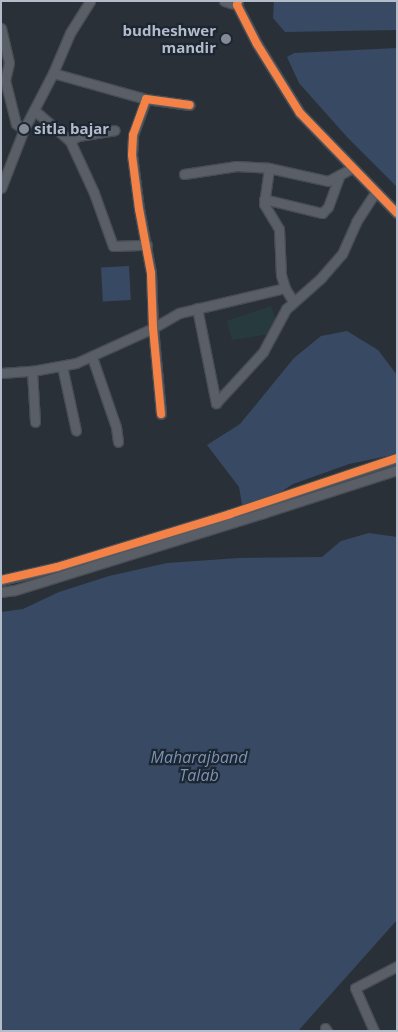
<!DOCTYPE html>
<html>
<head>
<meta charset="utf-8">
<style>
	body { margin:0 }
	#map { position:relative; width:398px; height:1032px; overflow:hidden; background:#2a3038; font-family:"Open Sans",sans-serif }
	div>[style] { position:absolute }
	[style*='--x'] { left:calc(var(--x)*1px); top:calc(var(--y)*1px); width:calc(var(--w)*1px); rotate:calc(var(--a)*1deg) }
	.green>* { inset:0; background:#273a3e }
	.water>* { inset:0; background:#384963; transform-origin:0 0 }
	.roads { filter:drop-shadow(1px 0 #484c53) drop-shadow(-1px 0 #484c53) drop-shadow(0 1px #484c53) drop-shadow(0 -1px #484c53) }
	.minor>* { height:9px; margin:-4.5px; padding:0 4.5px; transform-origin:4.5px; border-radius:4.5px; background:#5a5e66 }
	.cycleway>* { height:8px; margin:-4px; padding:0 4px; transform-origin:4px; border-radius:4px; background:#f48246 }
	.dots>* { width:14px; height:14px; translate:-50% -50%; box-sizing:border-box; border:2px solid #1d2633; border-radius:50% }
	span { translate:-50% -50%; white-space:nowrap; text-align:center; line-height:1.15; -webkit-text-stroke:4.5px #1d2633; paint-order:stroke }
	.poi-label { font-size:15px; color:#b4bcc9; font-weight:700 }
	.right { translate:-100% -50%; text-align:right }
	.left { translate:0 -50%; text-align:left }
	.water-label { font-size:16px; color:#7c92b1; font-style:italic }
	.frame { position:absolute; inset:0; border:2px solid #b4bcc9; pointer-events:none }
</style>
</head>
<body>
<div id="map">
	<div class="green">
		<div style="clip-path:polygon(271px 306px,276px 320px,270px 334px,232px 340px,227px 321px)"></div>
	</div>
	<div class="water">
		<div style="clip-path:polygon(274px 1px,397px 1px,397px 30px,285px 32px,273px 18px)"></div>
		<div style="clip-path:polygon(397px 48px,397px 187px,347px 137px,299px 83px,287px 57px,294px 53px)"></div>
		<div style="left:129px;top:266px;width:34px;height:28px;rotate:87deg"></div>
		<div style="clip-path:polygon(347px 331px,378px 350px,397px 375px,397px 454px,349px 464px,293px 484px,244px 516px,239px 487px,207px 445px,240px 424px,294px 358px,321px 336px)"></div>
		<div style="clip-path:polygon(369px 533px,397px 537px,397px 920px,298px 1031px,1px 1031px,1px 612px,23px 609px,59px 592px,109px 576px,167px 563px,239px 558px,322px 557px,341px 541px)"></div>
	</div>
	<div class="roads">
		<div class="minor">
			<div style="--x:224;--y:1;--w:14;--a:17"></div>
			<div style="--x:238;--y:1;--w:4;--a:104"></div>
			<div style="--x:237;--y:5;--w:44;--a:62.9"></div>
			<div style="--x:257;--y:44;--w:81;--a:58.1"></div>
			<div style="--x:300;--y:113;--w:139;--a:45.9"></div>
			<div style="--x:1;--y:28;--w:36;--a:77"></div>
			<div style="--x:9;--y:63;--w:17;--a:103"></div>
			<div style="--x:5;--y:80;--w:45;--a:76"></div>
			<div style="--x:16;--y:124;--w:9;--a:32"></div>
			<div style="--x:53;--y:73;--w:97;--a:15.6"></div>
			<div style="--x:34;--y:110;--w:48;--a:40.7"></div>
			<div style="--x:70;--y:141;--w:57;--a:65.2"></div>
			<div style="--x:94;--y:193;--w:56;--a:70.3"></div>
			<div style="--x:113;--y:246;--w:34;--a:-2"></div>
			<div style="--x:70;--y:141;--w:9;--a:-32"></div>
			<div style="--x:78;--y:136;--w:37;--a:-9"></div>
			<div style="--x:184;--y:174;--w:53;--a:-8.7"></div>
			<div style="--x:236;--y:166;--w:33;--a:3"></div>
			<div style="--x:1;--y:188;--w:63;--a:-68.7"></div>
			<div style="--x:24;--y:129;--w:63;--a:-62.6"></div>
			<div style="--x:53;--y:73;--w:43;--a:-67"></div>
			<div style="--x:70;--y:33;--w:38;--a:-58"></div>
			<div style="--x:264;--y:199;--w:60;--a:13.6"></div>
			<div style="--x:322;--y:213;--w:8;--a:-45"></div>
			<div style="--x:328;--y:207;--w:32;--a:-70"></div>
			<div style="--x:293;--y:301;--w:15;--a:-122"></div>
			<div style="--x:285;--y:288;--w:14;--a:-107"></div>
			<div style="--x:281;--y:275;--w:46;--a:-92.5"></div>
			<div style="--x:279;--y:229;--w:29;--a:-121"></div>
			<div style="--x:264;--y:204;--w:36;--a:-82"></div>
			<div style="--x:269;--y:168;--w:60;--a:12.4"></div>
			<div style="--x:328;--y:181;--w:27;--a:-28"></div>
			<div style="--x:197;--y:308;--w:97;--a:78.7"></div>
			<div style="--x:92;--y:357;--w:74;--a:71.1"></div>
			<div style="--x:116;--y:427;--w:15;--a:82"></div>
			<div style="--x:62;--y:366;--w:66;--a:77.8"></div>
			<div style="--x:32;--y:371;--w:51;--a:86.6"></div>
			<div style="--x:1;--y:373;--w:31;--a:-4"></div>
			<div style="--x:32;--y:371;--w:45;--a:-10.3"></div>
			<div style="--x:76;--y:363;--w:85;--a:-24.4"></div>
			<div style="--x:153;--y:328;--w:30;--a:-30"></div>
			<div style="--x:179;--y:313;--w:109;--a:-13.3"></div>
			<div style="--x:216;--y:403;--w:69;--a:-47.3"></div>
			<div style="--x:263;--y:352;--w:49;--a:-61.9"></div>
			<div style="--x:286;--y:309;--w:45;--a:-41.4"></div>
			<div style="--x:320;--y:279;--w:33;--a:-49"></div>
			<div style="--x:342;--y:254;--w:35;--a:-66"></div>
			<div style="--x:356;--y:222;--w:35;--a:-57"></div>
			<div style="--x:161;--y:414;--w:86;--a:-95.3"></div>
			<div style="--x:153;--y:328;--w:55;--a:-92.1"></div>
			<div style="--x:151;--y:273;--w:65;--a:-100.6"></div>
			<div style="--x:139;--y:209;--w:54;--a:-97.4"></div>
			<div style="--x:132;--y:155;--w:20;--a:-87"></div>
			<div style="--x:133;--y:135;--w:38;--a:-70"></div>
			<div style="--x:146;--y:99;--w:44;--a:7.8"></div>
			<div style="--x:1;--y:580;--w:57;--a:-13.1"></div>
			<div style="--x:57;--y:567;--w:181;--a:-17"></div>
			<div style="--x:230;--y:514;--w:176;--a:-18.5"></div>
			<div style="--x:1;--y:592;--w:14;--a:-8"></div>
			<div style="--x:15;--y:590;--w:260;--a:-17.2"></div>
			<div style="--x:263;--y:513;--w:141;--a:-17.8"></div>
			<div style="--x:325;--y:1028;--w:4;--a:56"></div>
			<div style="--x:374;--y:1031;--w:47;--a:-113.8"></div>
			<div style="--x:355;--y:988;--w:47;--a:-27.6"></div>
		</div>
	</div>
	<div class="cycleway">
		<div style="--x:238;--y:1;--w:4;--a:104"></div>
		<div style="--x:237;--y:5;--w:44;--a:62.9"></div>
		<div style="--x:257;--y:44;--w:81;--a:58.1"></div>
		<div style="--x:300;--y:113;--w:139;--a:45.9"></div>
		<div style="--x:161;--y:414;--w:86;--a:-95.3"></div>
		<div style="--x:153;--y:328;--w:55;--a:-92.1"></div>
		<div style="--x:151;--y:273;--w:65;--a:-100.6"></div>
		<div style="--x:139;--y:209;--w:54;--a:-97.4"></div>
		<div style="--x:132;--y:155;--w:20;--a:-87"></div>
		<div style="--x:133;--y:135;--w:38;--a:-70"></div>
		<div style="--x:146;--y:99;--w:44;--a:7.8"></div>
		<div style="--x:1;--y:580;--w:57;--a:-13.1"></div>
		<div style="--x:57;--y:567;--w:181;--a:-17"></div>
		<div style="--x:230;--y:514;--w:176;--a:-18.5"></div>
	</div>
	<div class="dots">
		<div style="left:226px;top:39px;background:#848b96"></div>
		<div style="left:24px;top:129px;background:#848b96"></div>
	</div>
	<div class="poi-label">
		<span class="right" style="left:216px;top:39px">budheshwer<br>mandir</span>
		<span class="left" style="left:34px;top:129px">sitla bajar</span>
	</div>
	<div class="water-label">
		<span style="left:199px;top:766px">Maharajband<br>Talab</span>
	</div>
	<div class="frame"></div>
</div>
</body>
</html>
